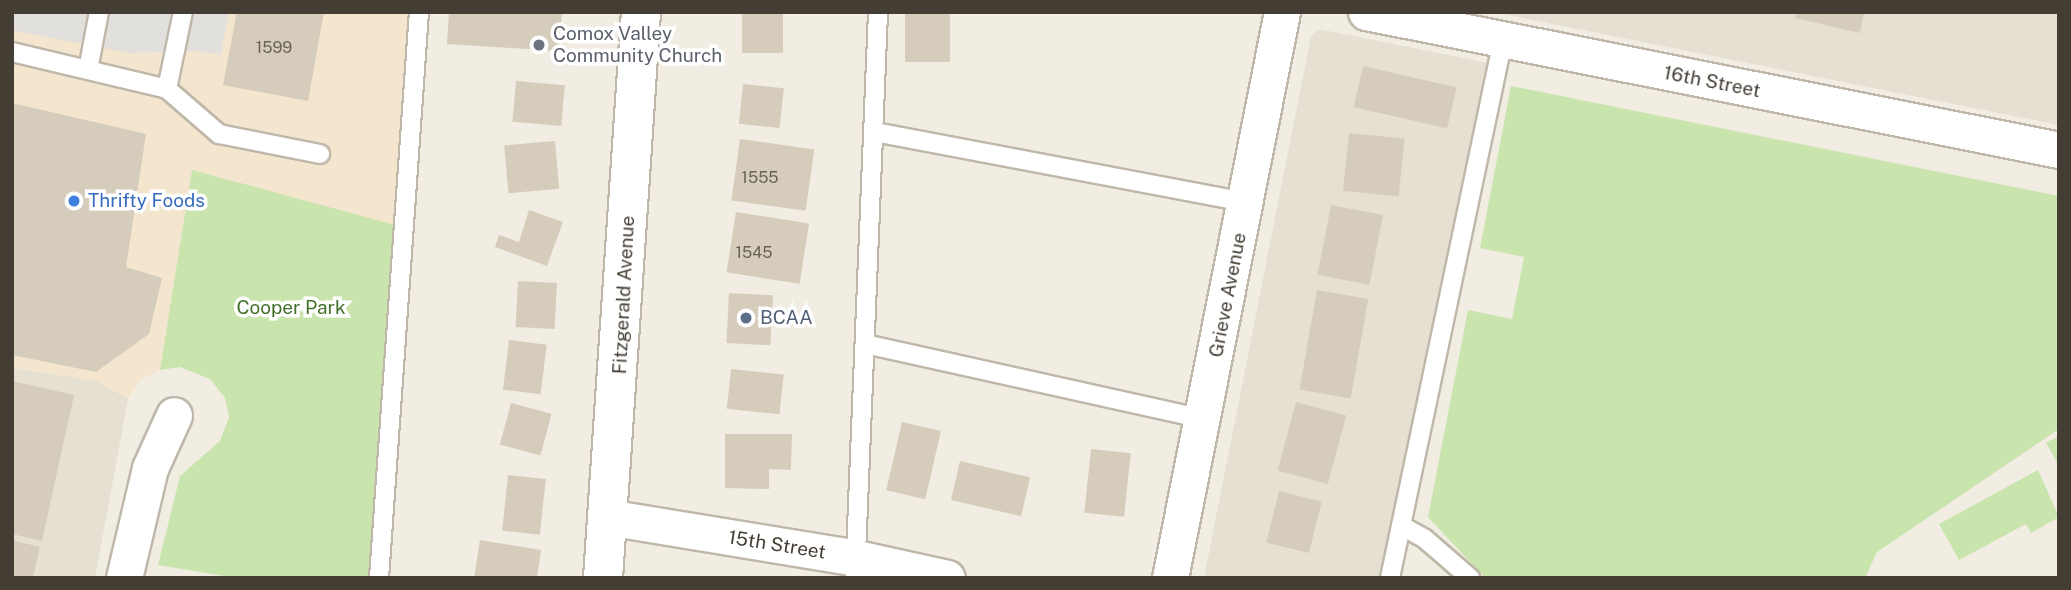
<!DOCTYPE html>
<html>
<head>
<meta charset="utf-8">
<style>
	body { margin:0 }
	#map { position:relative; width:2071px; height:590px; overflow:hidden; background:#f1ede3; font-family:"Public Sans",sans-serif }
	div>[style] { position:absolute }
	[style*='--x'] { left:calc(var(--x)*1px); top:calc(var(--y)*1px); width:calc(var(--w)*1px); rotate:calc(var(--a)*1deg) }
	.residential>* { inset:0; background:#e5e0d2 }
	.commercial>* { inset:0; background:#f3e5ce }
	.green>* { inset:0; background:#c9e4ad }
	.parking>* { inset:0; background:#e2e0dc }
	.building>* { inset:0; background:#d5ccbc; transform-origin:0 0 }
	.roads { filter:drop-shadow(2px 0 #bfb8aa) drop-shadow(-2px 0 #bfb8aa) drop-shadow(0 2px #bfb8aa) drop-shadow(0 -2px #bfb8aa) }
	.service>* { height:18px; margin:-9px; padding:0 9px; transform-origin:9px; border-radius:9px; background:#fff }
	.minor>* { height:35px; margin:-17.5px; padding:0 17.5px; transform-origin:17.5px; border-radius:17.5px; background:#fff }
	.tertiary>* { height:38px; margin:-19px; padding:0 19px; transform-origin:19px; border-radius:19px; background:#fff }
	.dots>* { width:19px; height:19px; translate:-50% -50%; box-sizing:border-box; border:4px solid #fff; border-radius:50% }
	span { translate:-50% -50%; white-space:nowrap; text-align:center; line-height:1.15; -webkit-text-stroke:7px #fff; paint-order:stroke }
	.number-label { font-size:16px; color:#686156 }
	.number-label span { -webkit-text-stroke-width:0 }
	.worship-label { font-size:19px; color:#5b616d }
	.left { translate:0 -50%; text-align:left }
	.street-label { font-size:19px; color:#433d34 }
	.shop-label { font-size:19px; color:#366cbe }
	.park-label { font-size:19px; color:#42722a }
	.service-label { font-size:19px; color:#4e5e75 }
	.frame { position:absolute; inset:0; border:14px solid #433d34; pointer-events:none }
</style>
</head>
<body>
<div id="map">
	<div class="residential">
		<div style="clip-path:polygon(1493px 12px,2059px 12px,2059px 125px)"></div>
		<div style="clip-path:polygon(1319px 29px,1498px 65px,1390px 578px,1204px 578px,1311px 36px)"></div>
		<div style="clip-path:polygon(12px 368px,98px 381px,128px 399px,95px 578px,12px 578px)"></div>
	</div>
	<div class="commercial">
		<div style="clip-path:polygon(12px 12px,419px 12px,406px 228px,192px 171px,160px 370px,140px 380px,128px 399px,98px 381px,12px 368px)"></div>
	</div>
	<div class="green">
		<div style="clip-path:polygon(1511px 86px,2059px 196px,2059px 429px,1877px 552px,1865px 578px,1485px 578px,1428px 517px,1468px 310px,1512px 319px,1524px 257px,1480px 248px)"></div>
		<div style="clip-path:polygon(192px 170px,406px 228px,370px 578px,236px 578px,158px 565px,180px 476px,220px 441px,229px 417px,225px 398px,210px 379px,180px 367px,160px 370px)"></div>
		<div style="clip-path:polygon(2059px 436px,2059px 466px,2046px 443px)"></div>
		<div style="clip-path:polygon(2038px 470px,2059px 517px,2031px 533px,2026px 524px,1959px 560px,1939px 524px)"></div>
	</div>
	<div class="parking">
		<div style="clip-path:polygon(12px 12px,229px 12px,221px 55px,197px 51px,129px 53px,12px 30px)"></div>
	</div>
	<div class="building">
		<div style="clip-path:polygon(237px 12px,324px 12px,308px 101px,223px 85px)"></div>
		<div style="clip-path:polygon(449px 12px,562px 12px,559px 51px,447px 44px)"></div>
		<div style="left:742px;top:12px;width:41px;height:41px"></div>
		<div style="left:905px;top:12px;width:45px;height:50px"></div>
		<div style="clip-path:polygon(1796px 12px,1864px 12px,1860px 33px,1795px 18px)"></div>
		<div style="left:1363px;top:66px;width:96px;height:42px;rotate:13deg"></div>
		<div style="left:516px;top:81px;width:49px;height:41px;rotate:5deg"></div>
		<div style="left:743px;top:84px;width:41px;height:40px;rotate:6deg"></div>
		<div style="clip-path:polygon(12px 103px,146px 134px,126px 267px,162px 278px,149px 334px,96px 372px,12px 355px)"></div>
		<div style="left:1349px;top:133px;width:56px;height:58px;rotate:6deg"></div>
		<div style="left:740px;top:139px;width:75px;height:62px;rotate:8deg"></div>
		<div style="left:555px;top:141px;width:48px;height:51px;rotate:85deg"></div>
		<div style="left:1331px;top:205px;width:53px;height:71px;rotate:11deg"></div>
		<div style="clip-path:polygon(529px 210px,563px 222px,547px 266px,495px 247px,499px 235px,519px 242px)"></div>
		<div style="left:736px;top:212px;width:74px;height:61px;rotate:9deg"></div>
		<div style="left:518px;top:281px;width:39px;height:46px;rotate:3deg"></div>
		<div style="left:1317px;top:290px;width:52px;height:101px;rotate:10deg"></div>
		<div style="left:729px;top:293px;width:44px;height:50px;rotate:3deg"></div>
		<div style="left:509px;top:340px;width:38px;height:50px;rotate:7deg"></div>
		<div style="left:731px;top:369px;width:53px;height:40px;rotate:6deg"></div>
		<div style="clip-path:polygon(12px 381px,74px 395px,42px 541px,12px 534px)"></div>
		<div style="left:1296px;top:402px;width:52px;height:71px;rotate:15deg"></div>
		<div style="left:511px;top:403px;width:42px;height:43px;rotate:15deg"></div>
		<div style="left:902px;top:422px;width:40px;height:70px;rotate:13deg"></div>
		<div style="clip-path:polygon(725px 434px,792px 434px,791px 470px,769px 469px,769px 489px,725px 488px)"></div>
		<div style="left:1091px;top:449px;width:40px;height:64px;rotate:6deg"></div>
		<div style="left:960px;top:461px;width:72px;height:40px;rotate:13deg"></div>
		<div style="left:508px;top:475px;width:38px;height:56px;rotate:6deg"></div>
		<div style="left:1279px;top:491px;width:44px;height:53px;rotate:14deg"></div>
		<div style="clip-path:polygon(12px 540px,40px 547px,33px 578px,12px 578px)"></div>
		<div style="clip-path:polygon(480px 540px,541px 550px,537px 578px,474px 578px)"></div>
	</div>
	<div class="roads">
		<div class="service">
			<div style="--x:12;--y:52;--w:159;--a:13.4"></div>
			<div style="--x:167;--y:89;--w:79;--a:-78.3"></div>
			<div style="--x:88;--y:70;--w:59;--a:-79.3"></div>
			<div style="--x:167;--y:89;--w:69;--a:40.9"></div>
			<div style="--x:219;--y:134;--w:103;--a:11.2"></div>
			<div style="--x:875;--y:132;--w:379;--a:10.7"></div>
			<div style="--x:865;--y:344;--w:346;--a:12.5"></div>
			<div style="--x:1402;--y:526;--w:26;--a:29"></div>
			<div style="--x:1425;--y:539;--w:60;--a:40.9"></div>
			<div style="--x:379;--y:578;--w:567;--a:-85.96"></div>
			<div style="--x:855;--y:578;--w:566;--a:-87.67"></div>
			<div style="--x:1390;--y:578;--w:550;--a:-78.14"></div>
		</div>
		<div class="minor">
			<div style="--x:1366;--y:12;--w:707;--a:11.26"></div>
			<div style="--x:607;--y:517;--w:253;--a:9.3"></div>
			<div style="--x:857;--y:558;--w:92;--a:12.5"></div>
			<div style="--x:124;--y:578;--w:113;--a:-76.7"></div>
			<div style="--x:150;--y:468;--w:58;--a:-65.6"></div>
			<div style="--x:1170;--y:578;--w:577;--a:-78.81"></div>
		</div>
		<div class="tertiary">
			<div style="--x:603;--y:578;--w:567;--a:-86.16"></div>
		</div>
	</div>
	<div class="dots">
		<div style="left:539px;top:45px;background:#6b7280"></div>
		<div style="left:74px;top:201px;background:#3f7fe0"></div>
		<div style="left:746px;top:318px;background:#5c6f8a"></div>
	</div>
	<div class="number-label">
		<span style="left:274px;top:48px">1599</span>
		<span style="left:760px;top:178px">1555</span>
		<span style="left:754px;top:253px">1545</span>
	</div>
	<div class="worship-label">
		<span class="left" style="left:553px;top:45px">Comox Valley<br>Community Church</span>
	</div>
	<div class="street-label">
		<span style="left:1712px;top:82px;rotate:11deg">16th Street</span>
		<span style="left:624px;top:295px;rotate:-87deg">Fitzgerald Avenue</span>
		<span style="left:1228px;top:295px;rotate:-79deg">Grieve Avenue</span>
		<span style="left:777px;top:545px;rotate:9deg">15th Street</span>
	</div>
	<div class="shop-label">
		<span class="left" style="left:88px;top:201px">Thrifty Foods</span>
	</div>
	<div class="park-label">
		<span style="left:291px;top:308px">Cooper Park</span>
	</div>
	<div class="service-label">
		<span class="left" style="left:760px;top:318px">BCAA</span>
	</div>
	<div class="frame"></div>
</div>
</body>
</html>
